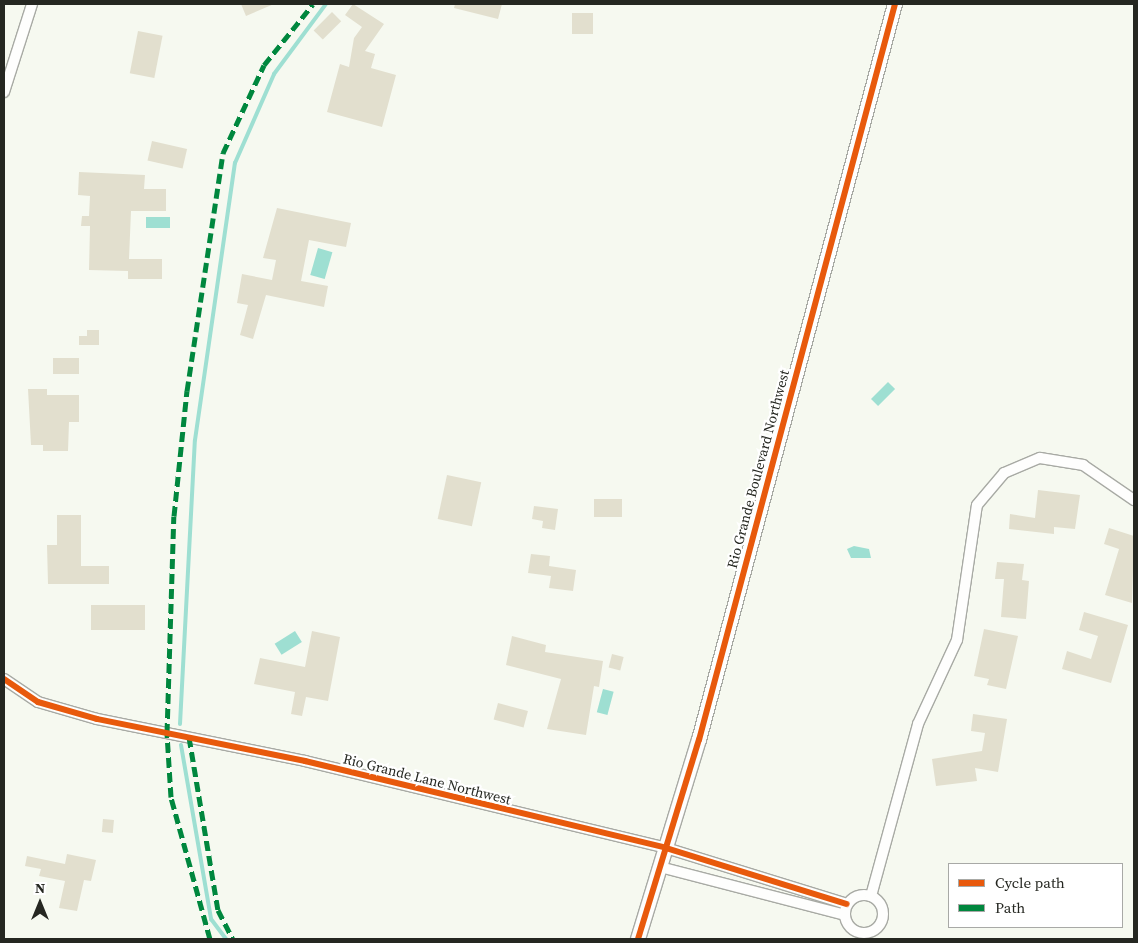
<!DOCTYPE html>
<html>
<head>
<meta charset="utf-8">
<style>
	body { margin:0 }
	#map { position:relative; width:1138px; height:943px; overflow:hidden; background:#f6f9f0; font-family:"Source Serif 4",serif }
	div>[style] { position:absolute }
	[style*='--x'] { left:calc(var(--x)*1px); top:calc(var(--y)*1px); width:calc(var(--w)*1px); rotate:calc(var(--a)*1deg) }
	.water>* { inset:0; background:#9edfd2; transform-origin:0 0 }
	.stream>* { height:4px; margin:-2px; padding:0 2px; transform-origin:2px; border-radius:2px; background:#9edfd2 }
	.building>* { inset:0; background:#e2dfce; transform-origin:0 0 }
	.roads { filter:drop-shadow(1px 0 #a8aaa4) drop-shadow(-1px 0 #a8aaa4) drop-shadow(0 1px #a8aaa4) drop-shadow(0 -1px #a8aaa4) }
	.street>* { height:10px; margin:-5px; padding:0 5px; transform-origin:5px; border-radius:5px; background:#fefefd }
	.street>.ring { margin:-5px; padding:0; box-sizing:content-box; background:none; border:10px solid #fefefd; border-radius:50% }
	.secondary>* { height:14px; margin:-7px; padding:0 7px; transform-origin:7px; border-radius:7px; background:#fefefd }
	.quiet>* { height:5px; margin-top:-2.5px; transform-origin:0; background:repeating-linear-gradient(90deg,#00873e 0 10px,transparent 0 15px) }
	.cycleway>* { height:6px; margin:-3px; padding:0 3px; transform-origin:3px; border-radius:3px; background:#e8590c }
	span { translate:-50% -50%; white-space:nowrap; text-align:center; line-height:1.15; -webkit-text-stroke:4.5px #fff; paint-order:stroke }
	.street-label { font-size:14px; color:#252721 }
	.frame { position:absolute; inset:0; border:5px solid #252721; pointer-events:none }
	.legend { position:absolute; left:948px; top:863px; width:175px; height:65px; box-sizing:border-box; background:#fff; border:1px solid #a8a9a6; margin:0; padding:6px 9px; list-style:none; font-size:15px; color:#252721 }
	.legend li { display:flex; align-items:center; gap:10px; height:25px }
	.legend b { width:25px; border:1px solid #a8a9a6 }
	.north { position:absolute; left:15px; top:878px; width:50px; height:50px; -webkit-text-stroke:4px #fff; paint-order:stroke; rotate:0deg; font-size:14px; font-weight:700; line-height:20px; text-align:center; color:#252721 }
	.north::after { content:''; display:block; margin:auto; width:18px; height:22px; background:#252721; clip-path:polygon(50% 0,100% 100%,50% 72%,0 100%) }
</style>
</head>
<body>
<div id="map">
	<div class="water">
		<div style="left:146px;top:217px;width:24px;height:11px"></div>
		<div style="left:318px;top:248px;width:15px;height:28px;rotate:16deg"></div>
		<div style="left:888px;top:382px;width:10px;height:24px;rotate:45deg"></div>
		<div style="clip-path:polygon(854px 546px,869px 549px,871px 558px,851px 558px,847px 549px)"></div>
		<div style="left:295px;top:631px;width:13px;height:24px;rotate:58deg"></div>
		<div style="left:603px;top:689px;width:11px;height:24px;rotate:15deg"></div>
	</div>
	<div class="stream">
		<div style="--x:180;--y:724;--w:284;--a:-87"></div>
		<div style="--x:195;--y:440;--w:280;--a:-81.8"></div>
		<div style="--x:235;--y:163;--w:97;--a:-66.3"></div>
		<div style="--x:274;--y:74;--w:87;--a:-53.4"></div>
		<div style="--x:181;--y:745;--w:177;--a:80.2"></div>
		<div style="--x:211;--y:919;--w:25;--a:53"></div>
	</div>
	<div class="building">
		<div style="clip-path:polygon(241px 4px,274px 4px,246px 16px)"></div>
		<div style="clip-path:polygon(353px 4px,384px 24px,365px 51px,375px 54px,371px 68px,396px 75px,382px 127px,327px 112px,340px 64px,349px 67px,354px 38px,362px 27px,345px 15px)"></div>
		<div style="clip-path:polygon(455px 4px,502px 4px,498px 19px,454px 8px)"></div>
		<div style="left:332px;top:12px;width:13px;height:26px;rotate:45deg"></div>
		<div style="left:572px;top:13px;width:21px;height:21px"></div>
		<div style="left:138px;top:31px;width:25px;height:43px;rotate:11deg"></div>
		<div style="left:152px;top:141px;width:36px;height:20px;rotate:13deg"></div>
		<div style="clip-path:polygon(79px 172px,145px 175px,144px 189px,166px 189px,166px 211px,131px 211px,129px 259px,162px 259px,162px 279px,128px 279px,128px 271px,89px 270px,90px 226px,81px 226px,82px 216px,89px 216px,90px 196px,78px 195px)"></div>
		<div style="clip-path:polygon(277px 208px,351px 223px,346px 247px,309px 240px,301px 281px,328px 286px,324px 307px,266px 295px,253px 339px,240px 335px,248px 305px,237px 303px,242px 274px,272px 280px,276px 260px,263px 258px)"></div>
		<div style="clip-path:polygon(87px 330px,99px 330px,99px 345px,79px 345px,79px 336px,87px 336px)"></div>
		<div style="left:53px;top:358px;width:26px;height:16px"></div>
		<div style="clip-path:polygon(28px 389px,47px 389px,47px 395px,79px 395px,79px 422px,69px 422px,68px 451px,43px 451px,43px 445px,31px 445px)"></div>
		<div style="left:447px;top:475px;width:35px;height:45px;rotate:12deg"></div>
		<div style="clip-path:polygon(1038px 490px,1080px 495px,1075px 529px,1054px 527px,1054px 534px,1009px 529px,1010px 514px,1035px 518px)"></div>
		<div style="left:594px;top:499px;width:28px;height:18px"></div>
		<div style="clip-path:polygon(534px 506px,558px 509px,555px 530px,542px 528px,543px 521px,532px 519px)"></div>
		<div style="clip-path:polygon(57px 515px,81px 515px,81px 566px,109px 566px,109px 584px,48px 584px,47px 545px,57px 545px)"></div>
		<div style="clip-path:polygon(1109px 528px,1134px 536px,1132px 603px,1105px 595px,1119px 549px,1104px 544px)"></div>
		<div style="clip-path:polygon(531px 554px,550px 556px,549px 566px,576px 570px,573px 591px,549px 588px,551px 576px,528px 573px)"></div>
		<div style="clip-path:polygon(997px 562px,1024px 564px,1022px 580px,1029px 581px,1026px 619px,1001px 617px,1004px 579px,995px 579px)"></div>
		<div style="left:91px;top:605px;width:54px;height:25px"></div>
		<div style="clip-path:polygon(1084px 612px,1128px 625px,1111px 683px,1062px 669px,1067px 651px,1091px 659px,1098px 636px,1079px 630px)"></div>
		<div style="clip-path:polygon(984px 629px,1018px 636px,1006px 689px,987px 685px,989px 679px,974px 676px)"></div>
		<div style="clip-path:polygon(312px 631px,340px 637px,328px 701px,306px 697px,302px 716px,291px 714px,295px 692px,254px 684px,260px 658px,305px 667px)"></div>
		<div style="clip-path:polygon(512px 636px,546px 645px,545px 652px,603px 661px,599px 687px,594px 686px,586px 735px,547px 729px,561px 679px,506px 665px)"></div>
		<div style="left:612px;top:654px;width:12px;height:14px;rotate:14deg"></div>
		<div style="left:498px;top:703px;width:31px;height:17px;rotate:15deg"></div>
		<div style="clip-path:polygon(973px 714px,1007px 719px,998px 772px,975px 768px,977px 781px,936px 786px,932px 759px,982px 751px,985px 733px,971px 731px)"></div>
		<div style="left:103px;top:819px;width:11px;height:13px;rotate:5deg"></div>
		<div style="clip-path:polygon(67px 854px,96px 860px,91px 881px,84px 880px,77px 911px,59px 908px,65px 881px,39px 876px,41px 869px,25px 866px,27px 856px,65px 864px)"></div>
	</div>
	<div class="roads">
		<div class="street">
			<div style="--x:4;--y:92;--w:92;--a:-72.3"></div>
			<div style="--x:4;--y:679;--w:41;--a:34.1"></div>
			<div style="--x:38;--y:702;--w:61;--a:16.1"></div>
			<div style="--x:97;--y:719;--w:212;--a:11.4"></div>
			<div style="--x:305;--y:761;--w:371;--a:13.5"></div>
			<div style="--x:666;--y:848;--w:189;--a:17.2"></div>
			<div style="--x:660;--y:867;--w:191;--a:14.5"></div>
			<div class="ring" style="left:845px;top:895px;width:28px;height:28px"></div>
			<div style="--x:871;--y:896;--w:178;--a:-74.7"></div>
			<div style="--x:918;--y:724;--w:93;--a:-65.1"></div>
			<div style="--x:957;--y:640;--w:136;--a:-81.6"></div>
			<div style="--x:977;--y:505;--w:42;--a:-49.8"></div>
			<div style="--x:1004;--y:473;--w:39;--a:-23"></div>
			<div style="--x:1040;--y:458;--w:44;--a:9.2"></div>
			<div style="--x:1083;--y:465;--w:62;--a:34.5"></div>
		</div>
		<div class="secondary">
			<div style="--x:638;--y:939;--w:208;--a:-73"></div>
			<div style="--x:699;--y:740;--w:762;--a:-75.09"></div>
		</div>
	</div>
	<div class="quiet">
		<div style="--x:189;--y:737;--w:175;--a:80.5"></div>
		<div style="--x:218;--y:910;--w:33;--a:63"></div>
		<div style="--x:210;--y:939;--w:147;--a:-105.4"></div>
		<div style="--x:171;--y:797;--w:64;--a:-93.6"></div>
		<div style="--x:167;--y:733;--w:217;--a:-88.2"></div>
		<div style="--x:174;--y:516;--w:126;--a:-84.1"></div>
		<div style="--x:187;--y:391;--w:241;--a:-81.4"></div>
		<div style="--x:223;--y:153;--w:97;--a:-65"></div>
		<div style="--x:264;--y:65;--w:78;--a:-51.2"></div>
	</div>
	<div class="cycleway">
		<div style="--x:4;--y:679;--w:41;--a:34.1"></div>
		<div style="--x:38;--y:702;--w:61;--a:16.1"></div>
		<div style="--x:97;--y:719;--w:212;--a:11.4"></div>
		<div style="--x:305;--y:761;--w:371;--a:13.5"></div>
		<div style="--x:666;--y:848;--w:189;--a:17.2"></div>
		<div style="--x:638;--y:939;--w:208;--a:-73"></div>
		<div style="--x:699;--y:740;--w:762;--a:-75.09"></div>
	</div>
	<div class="street-label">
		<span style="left:758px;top:469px;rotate:-75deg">Rio Grande Boulevard Northwest</span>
		<span style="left:427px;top:779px;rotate:14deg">Rio Grande Lane Northwest</span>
	</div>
	<div class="frame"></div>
	<ul class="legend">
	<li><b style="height:6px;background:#e8590c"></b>Cycle path</li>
	<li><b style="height:6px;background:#00873e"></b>Path</li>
	</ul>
	<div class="north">N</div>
</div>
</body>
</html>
